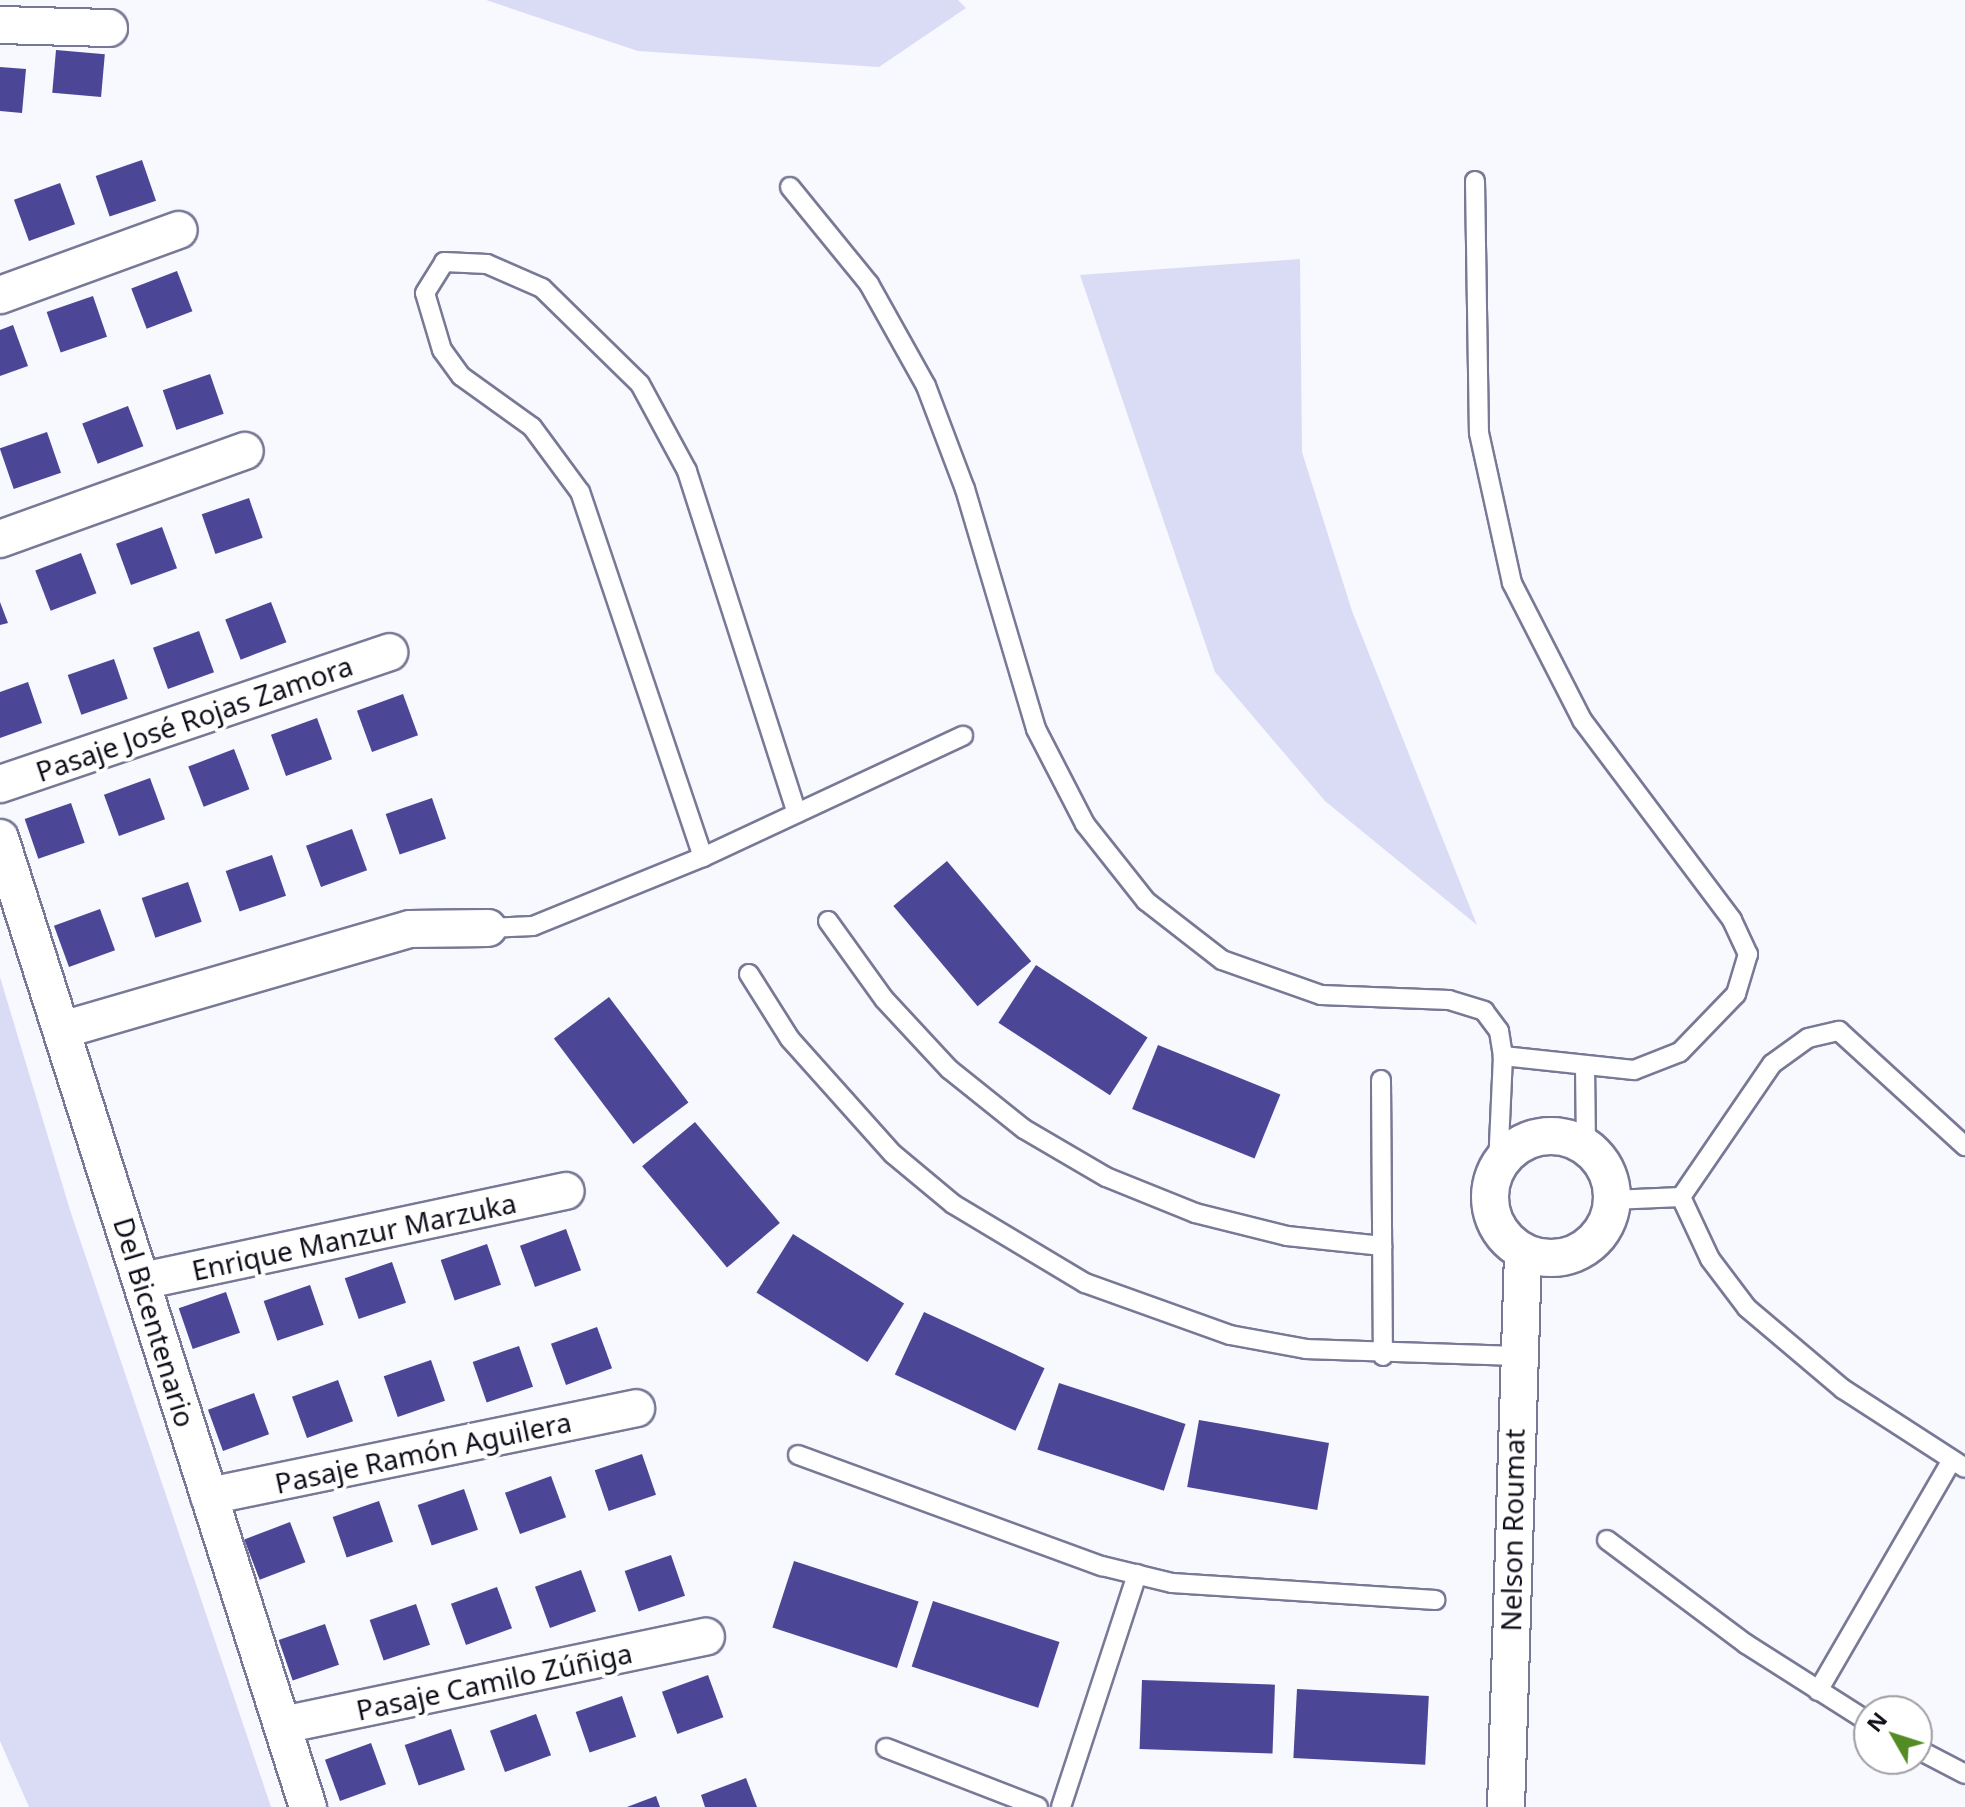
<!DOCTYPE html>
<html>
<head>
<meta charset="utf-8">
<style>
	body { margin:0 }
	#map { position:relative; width:1965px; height:1807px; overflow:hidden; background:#f8f8ff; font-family:"Noto Sans",sans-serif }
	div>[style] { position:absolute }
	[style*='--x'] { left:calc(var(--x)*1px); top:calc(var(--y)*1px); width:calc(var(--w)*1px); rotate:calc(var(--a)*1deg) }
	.green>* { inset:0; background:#dadcf5 }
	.building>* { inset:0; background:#4c4697; transform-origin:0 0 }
	.roads { filter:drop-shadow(2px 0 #787996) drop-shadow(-2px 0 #787996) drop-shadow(0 2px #787996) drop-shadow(0 -2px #787996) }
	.service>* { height:18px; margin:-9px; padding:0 9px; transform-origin:9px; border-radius:9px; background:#fff }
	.minor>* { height:36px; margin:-18px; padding:0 18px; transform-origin:18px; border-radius:18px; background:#fff }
	.minor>.ring { margin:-18px; padding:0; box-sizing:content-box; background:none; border:36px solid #fff; border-radius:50% }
	span { translate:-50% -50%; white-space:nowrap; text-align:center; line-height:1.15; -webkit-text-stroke:8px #fff; paint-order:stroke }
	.street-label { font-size:28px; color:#10101b }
	.north { position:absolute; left:1853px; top:1695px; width:80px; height:80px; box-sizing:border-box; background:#fff; border:2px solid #9f9fa4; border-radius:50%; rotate:309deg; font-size:22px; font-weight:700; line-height:32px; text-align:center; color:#10101b }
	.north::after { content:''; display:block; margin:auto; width:28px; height:36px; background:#558b24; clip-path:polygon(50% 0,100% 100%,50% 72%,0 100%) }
</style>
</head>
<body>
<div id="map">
	<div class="green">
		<div style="clip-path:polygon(486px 0,958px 0,966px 8px,879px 67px,638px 51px)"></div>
		<div style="clip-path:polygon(1300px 259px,1302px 452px,1352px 611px,1477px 925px,1325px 801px,1215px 672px,1080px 275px)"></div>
		<div style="clip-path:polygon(0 977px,70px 1210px,271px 1807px,29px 1807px,0 1741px)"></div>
	</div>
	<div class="building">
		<div style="left:56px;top:50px;width:49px;height:43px;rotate:5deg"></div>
		<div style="clip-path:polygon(0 67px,26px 69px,22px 113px,0 111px)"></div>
		<div style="left:142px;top:160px;width:43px;height:49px;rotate:71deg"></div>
		<div style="left:60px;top:183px;width:44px;height:49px;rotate:70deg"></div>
		<div style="left:177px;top:271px;width:43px;height:49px;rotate:69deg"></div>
		<div style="left:93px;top:296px;width:43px;height:49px;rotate:71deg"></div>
		<div style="clip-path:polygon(13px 325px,28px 366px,0 376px,0 330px)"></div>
		<div style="left:210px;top:374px;width:42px;height:50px;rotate:71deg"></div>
		<div style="left:128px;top:406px;width:43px;height:49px;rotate:69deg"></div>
		<div style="left:47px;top:432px;width:43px;height:50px;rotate:71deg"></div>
		<div style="left:249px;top:498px;width:42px;height:50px;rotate:71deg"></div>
		<div style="left:162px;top:527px;width:44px;height:49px;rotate:70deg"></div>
		<div style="left:81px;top:553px;width:43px;height:49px;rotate:69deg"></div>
		<div style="clip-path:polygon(0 602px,8px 623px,0 625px)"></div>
		<div style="left:271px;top:602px;width:43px;height:49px;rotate:69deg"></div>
		<div style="left:199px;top:631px;width:44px;height:49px;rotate:70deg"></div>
		<div style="left:114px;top:659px;width:42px;height:49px;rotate:71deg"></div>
		<div style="clip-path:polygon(28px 682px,42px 723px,0 738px,0 692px)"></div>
		<div style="left:403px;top:694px;width:44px;height:49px;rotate:70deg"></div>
		<div style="left:317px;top:718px;width:44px;height:49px;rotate:70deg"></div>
		<div style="left:234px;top:749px;width:43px;height:49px;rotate:69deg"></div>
		<div style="left:150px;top:778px;width:44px;height:49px;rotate:70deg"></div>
		<div style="left:432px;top:798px;width:43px;height:49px;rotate:71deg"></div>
		<div style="left:71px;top:803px;width:42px;height:49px;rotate:71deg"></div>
		<div style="left:352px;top:829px;width:44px;height:49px;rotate:70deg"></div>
		<div style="left:272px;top:855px;width:43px;height:49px;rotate:71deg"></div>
		<div style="left:947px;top:861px;width:131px;height:70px;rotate:50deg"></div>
		<div style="left:188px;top:882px;width:42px;height:49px;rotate:71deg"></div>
		<div style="left:100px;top:909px;width:44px;height:49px;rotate:70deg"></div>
		<div style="left:1036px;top:965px;width:133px;height:69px;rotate:33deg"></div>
		<div style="left:609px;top:997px;width:132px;height:69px;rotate:53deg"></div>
		<div style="left:1158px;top:1045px;width:132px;height:69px;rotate:22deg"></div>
		<div style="left:695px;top:1122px;width:132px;height:69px;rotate:50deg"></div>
		<div style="left:566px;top:1229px;width:44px;height:49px;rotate:70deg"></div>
		<div style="left:793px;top:1234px;width:131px;height:69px;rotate:32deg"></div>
		<div style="left:487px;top:1244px;width:43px;height:49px;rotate:71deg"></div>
		<div style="left:392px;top:1262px;width:43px;height:50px;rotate:71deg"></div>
		<div style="left:310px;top:1285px;width:42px;height:49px;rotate:71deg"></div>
		<div style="left:226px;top:1292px;width:43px;height:50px;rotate:71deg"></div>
		<div style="left:924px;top:1312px;width:133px;height:69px;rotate:25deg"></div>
		<div style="left:597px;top:1327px;width:44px;height:49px;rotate:70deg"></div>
		<div style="left:519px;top:1346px;width:43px;height:49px;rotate:71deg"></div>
		<div style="left:431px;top:1360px;width:43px;height:50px;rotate:71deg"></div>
		<div style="left:338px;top:1380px;width:44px;height:49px;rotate:70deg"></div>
		<div style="left:1059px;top:1383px;width:133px;height:70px;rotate:18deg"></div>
		<div style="left:254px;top:1393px;width:44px;height:49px;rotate:70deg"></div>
		<div style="left:1199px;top:1420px;width:132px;height:68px;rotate:10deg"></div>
		<div style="left:642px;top:1454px;width:43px;height:50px;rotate:71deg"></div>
		<div style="left:551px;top:1476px;width:44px;height:49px;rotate:70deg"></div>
		<div style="left:464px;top:1489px;width:43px;height:49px;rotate:71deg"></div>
		<div style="left:379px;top:1501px;width:43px;height:49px;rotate:71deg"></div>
		<div style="left:290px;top:1522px;width:43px;height:49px;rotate:69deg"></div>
		<div style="left:671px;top:1555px;width:43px;height:49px;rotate:71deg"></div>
		<div style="left:794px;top:1561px;width:131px;height:70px;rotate:18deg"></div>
		<div style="left:581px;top:1570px;width:44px;height:49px;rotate:70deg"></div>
		<div style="left:497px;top:1587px;width:44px;height:49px;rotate:70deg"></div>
		<div style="left:933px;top:1601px;width:133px;height:69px;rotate:18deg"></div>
		<div style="left:416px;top:1604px;width:43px;height:49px;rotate:71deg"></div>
		<div style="left:325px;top:1624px;width:43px;height:49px;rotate:71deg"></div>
		<div style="left:708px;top:1675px;width:45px;height:49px;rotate:70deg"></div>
		<div style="left:1142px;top:1680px;width:133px;height:69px;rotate:2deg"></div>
		<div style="left:1297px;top:1689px;width:132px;height:69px;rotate:3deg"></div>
		<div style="left:622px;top:1696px;width:43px;height:49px;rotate:71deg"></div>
		<div style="left:536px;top:1714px;width:44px;height:49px;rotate:70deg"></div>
		<div style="left:451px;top:1729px;width:43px;height:49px;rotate:71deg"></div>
		<div style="left:371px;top:1743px;width:44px;height:49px;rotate:70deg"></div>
		<div style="clip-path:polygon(746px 1778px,757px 1807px,705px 1807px,701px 1795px)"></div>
		<div style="clip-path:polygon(656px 1796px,660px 1807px,627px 1807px)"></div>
	</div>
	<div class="roads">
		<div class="service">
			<div style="--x:1475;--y:181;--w:252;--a:89.1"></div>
			<div style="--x:1479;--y:433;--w:154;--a:77.6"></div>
			<div style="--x:1512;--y:583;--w:154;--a:62.9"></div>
			<div style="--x:1582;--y:720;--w:250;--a:53.1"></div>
			<div style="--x:1732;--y:920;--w:38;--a:65"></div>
			<div style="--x:1748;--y:954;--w:42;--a:106.7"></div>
			<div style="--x:1736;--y:994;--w:81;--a:134"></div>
			<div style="--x:1680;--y:1052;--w:49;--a:158.6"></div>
			<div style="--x:1634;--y:1070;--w:132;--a:-173.9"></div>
			<div style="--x:790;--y:187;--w:125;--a:50.8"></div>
			<div style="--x:869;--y:284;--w:117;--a:60.8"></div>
			<div style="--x:926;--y:386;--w:110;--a:69.3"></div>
			<div style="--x:965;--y:489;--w:250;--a:73.5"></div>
			<div style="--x:1036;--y:729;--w:107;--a:62.7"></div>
			<div style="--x:1085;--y:824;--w:98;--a:51.6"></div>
			<div style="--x:1146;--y:901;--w:96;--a:37.8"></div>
			<div style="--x:1222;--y:960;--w:105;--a:19.5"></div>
			<div style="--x:1321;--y:995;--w:128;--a:2.2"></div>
			<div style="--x:1449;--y:1000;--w:37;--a:17"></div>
			<div style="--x:1484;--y:1011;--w:25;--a:53"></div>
			<div style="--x:1499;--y:1031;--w:25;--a:81"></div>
			<div style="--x:1503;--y:1056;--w:110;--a:92.6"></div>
			<div style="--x:703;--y:857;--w:385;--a:-108.6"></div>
			<div style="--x:580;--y:492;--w:81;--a:-126.4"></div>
			<div style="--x:532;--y:427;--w:87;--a:-144.3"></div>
			<div style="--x:461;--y:376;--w:32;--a:-126"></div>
			<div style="--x:442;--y:350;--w:59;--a:-106.6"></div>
			<div style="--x:425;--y:293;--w:36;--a:-58"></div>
			<div style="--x:444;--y:262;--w:43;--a:2.7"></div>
			<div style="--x:487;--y:264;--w:60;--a:23.6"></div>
			<div style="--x:542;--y:288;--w:137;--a:44.4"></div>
			<div style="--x:640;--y:384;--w:99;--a:61.6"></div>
			<div style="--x:687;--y:471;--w:359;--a:72.2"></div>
			<div style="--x:828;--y:921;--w:96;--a:54.3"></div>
			<div style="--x:884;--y:999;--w:96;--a:47.1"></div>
			<div style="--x:949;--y:1069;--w:96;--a:38.7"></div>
			<div style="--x:1024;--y:1129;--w:95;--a:30.3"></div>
			<div style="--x:1106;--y:1177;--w:96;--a:22"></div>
			<div style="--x:1195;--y:1213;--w:95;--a:14"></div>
			<div style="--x:1287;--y:1236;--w:96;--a:6"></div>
			<div style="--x:488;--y:928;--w:45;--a:-2.5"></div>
			<div style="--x:533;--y:926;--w:183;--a:-22.1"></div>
			<div style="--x:703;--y:857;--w:287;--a:-25"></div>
			<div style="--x:749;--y:974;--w:77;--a:57.8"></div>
			<div style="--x:790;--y:1039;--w:154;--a:48.2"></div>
			<div style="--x:893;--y:1154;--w:78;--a:39.8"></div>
			<div style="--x:953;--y:1204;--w:154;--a:30.9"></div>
			<div style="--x:1085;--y:1283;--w:154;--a:19.7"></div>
			<div style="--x:1230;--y:1335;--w:77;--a:10.4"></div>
			<div style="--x:1306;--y:1349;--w:210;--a:1.9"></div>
			<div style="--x:1585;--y:1065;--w:82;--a:89.3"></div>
			<div style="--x:1381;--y:1080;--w:276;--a:89.6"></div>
			<div style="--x:1681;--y:1197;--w:161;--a:-55.6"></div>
			<div style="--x:1772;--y:1064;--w:44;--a:-35.8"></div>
			<div style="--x:1808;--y:1038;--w:32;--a:-13"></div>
			<div style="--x:1839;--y:1031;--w:171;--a:42.4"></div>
			<div style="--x:1612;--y:1200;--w:69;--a:-2.5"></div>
			<div style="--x:1681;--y:1197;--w:68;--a:64.9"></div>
			<div style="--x:1710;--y:1259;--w:61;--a:52.9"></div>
			<div style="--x:1747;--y:1308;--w:126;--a:40.2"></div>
			<div style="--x:1843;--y:1389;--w:145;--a:32.9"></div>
			<div style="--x:798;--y:1455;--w:324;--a:20.1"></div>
			<div style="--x:1102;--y:1566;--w:72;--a:13.7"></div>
			<div style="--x:1172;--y:1583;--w:264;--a:3.7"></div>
			<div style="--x:1607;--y:1540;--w:174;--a:36.8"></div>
			<div style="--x:1746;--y:1644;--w:146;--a:32.4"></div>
			<div style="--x:1818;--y:1691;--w:267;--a:-59.9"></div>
			<div style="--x:886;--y:1748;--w:163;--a:21.2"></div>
			<div style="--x:1917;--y:1749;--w:54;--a:27.5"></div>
			<div style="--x:1061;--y:1807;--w:245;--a:-71.9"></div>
		</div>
		<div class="minor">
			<div style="--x:0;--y:25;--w:109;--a:1.6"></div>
			<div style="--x:0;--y:295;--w:190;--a:-20"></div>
			<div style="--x:0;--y:539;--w:260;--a:-19.8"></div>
			<div style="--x:0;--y:784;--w:411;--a:-18.7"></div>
			<div style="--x:0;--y:838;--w:1017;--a:72.37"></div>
			<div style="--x:62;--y:1030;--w:362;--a:-16.2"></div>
			<div style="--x:410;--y:929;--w:78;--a:-0.7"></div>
			<div class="ring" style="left:1490px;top:1136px;width:86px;height:86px"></div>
			<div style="--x:142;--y:1281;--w:433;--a:-12"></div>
			<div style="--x:209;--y:1496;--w:436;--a:-11.6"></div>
			<div style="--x:283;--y:1725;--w:432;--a:-11.8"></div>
			<div style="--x:1506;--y:1807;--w:554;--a:-88.24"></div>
		</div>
	</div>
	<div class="street-label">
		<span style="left:194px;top:718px;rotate:-19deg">Pasaje José Rojas Zamora</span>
		<span style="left:354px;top:1236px;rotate:-12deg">Enrique Manzur Marzuka</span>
		<span style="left:155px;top:1322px;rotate:73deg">Del Bicentenario</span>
		<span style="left:423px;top:1452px;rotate:-12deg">Pasaje Ramón Aguilera</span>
		<span style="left:1512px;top:1530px;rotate:-89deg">Nelson Roumat</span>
		<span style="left:494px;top:1681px;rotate:-12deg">Pasaje Camilo Zúñiga</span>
	</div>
	<div class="north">N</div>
</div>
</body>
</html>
